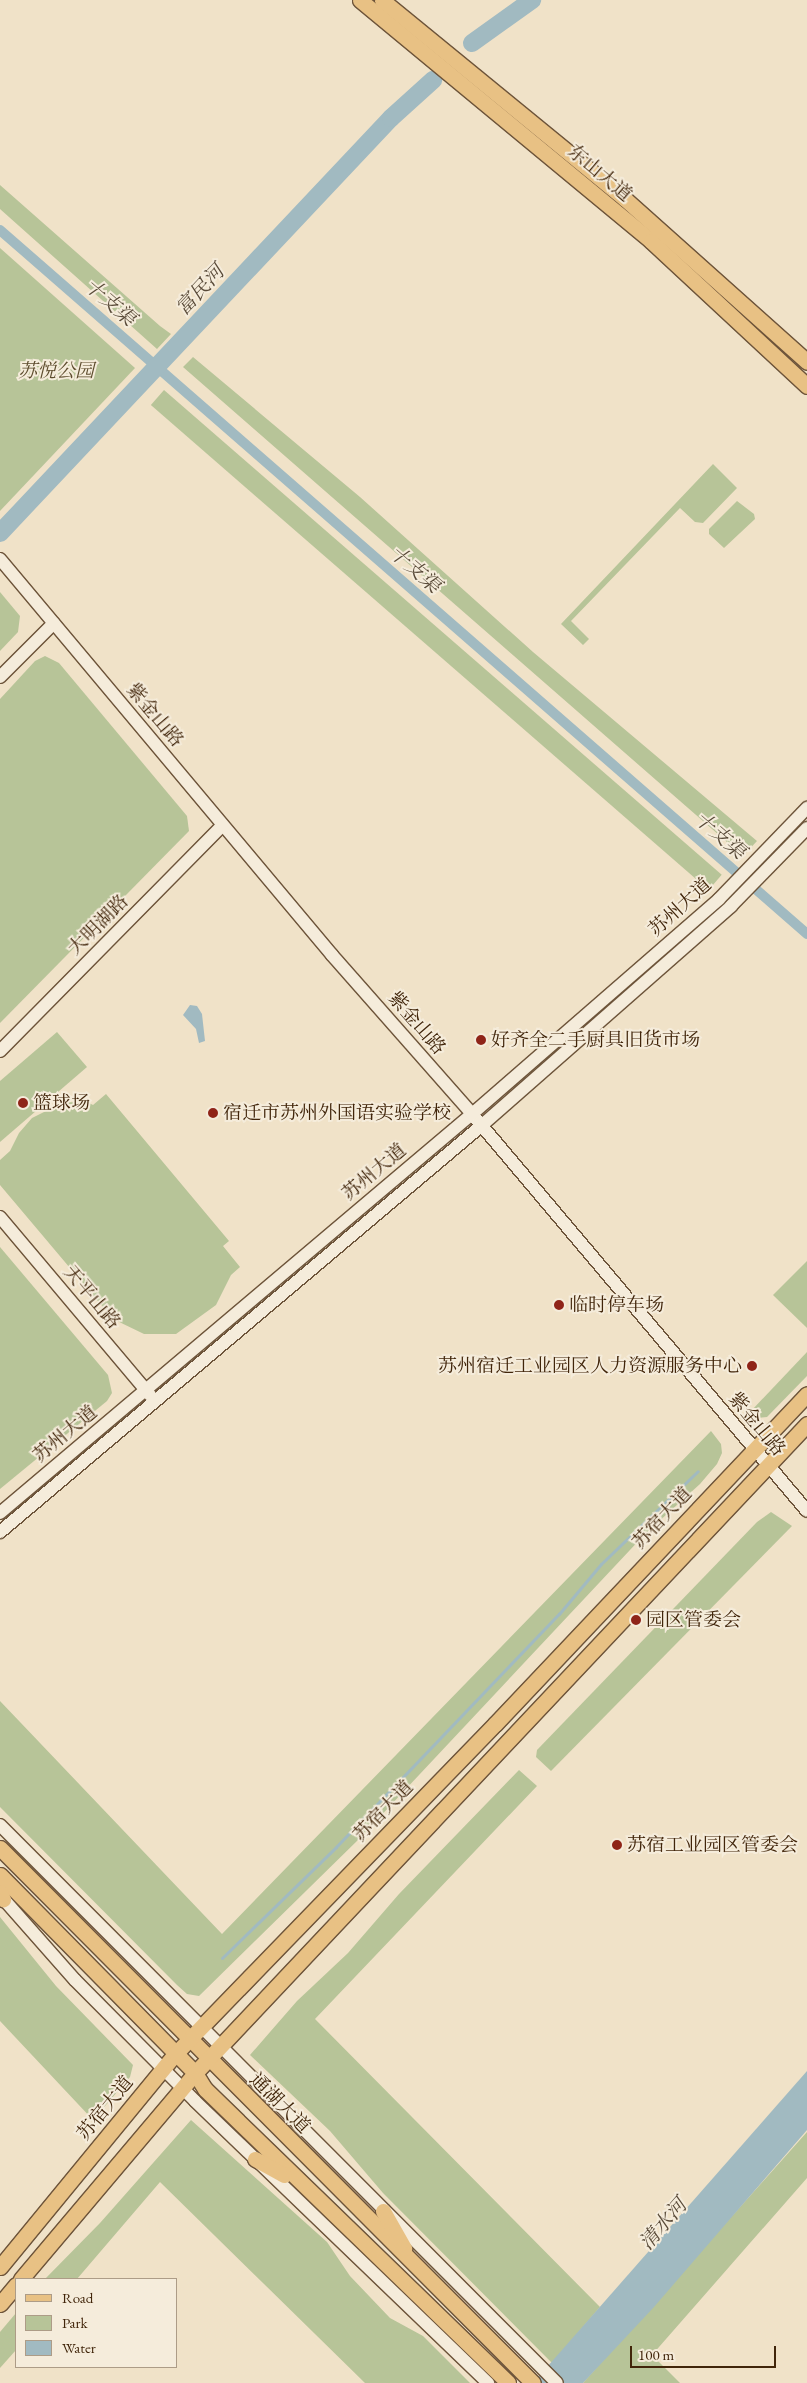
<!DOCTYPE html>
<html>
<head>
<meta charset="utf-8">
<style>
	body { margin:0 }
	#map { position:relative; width:807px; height:2383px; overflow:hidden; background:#f0e2c8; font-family:"EB Garamond","Noto Serif SC",serif }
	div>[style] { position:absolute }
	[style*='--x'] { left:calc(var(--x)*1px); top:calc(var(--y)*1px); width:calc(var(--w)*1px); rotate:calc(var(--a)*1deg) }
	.green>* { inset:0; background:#b7c498; transform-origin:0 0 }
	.water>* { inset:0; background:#a1bac1 }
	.stream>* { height:3px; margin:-1.5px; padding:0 1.5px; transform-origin:1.5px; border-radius:1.5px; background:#a1bac1 }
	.canal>* { height:10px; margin:-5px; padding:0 5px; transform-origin:5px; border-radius:5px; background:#a1bac1 }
	.river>* { height:18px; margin:-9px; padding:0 9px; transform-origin:9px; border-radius:9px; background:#a1bac1 }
	.roads { filter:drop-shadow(1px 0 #6d543a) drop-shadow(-1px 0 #6d543a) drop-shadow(0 1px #6d543a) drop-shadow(0 -1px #6d543a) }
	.minor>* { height:12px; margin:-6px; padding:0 6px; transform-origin:6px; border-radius:6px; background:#f5ecdb }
	.major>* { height:15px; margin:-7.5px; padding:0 7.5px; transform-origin:7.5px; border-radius:7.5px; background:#e8c184 }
	.dots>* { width:14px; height:14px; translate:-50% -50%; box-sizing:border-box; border:2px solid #f5ecdb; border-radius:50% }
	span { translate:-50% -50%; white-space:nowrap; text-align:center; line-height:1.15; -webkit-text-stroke:4px #f5ecdb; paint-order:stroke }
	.street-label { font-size:19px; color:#41250a }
	.park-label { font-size:19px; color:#5e4d2e; font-style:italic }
	.poi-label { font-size:19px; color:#41250a }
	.left { translate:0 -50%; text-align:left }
	.right { translate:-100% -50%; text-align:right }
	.water-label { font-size:20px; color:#594a38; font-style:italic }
	.legend { position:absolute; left:15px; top:2278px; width:162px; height:90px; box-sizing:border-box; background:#f5ecdb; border:1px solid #ad9c87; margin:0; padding:6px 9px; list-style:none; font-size:15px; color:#41250a }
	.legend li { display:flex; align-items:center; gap:10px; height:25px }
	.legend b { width:25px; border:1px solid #ad9c87 }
	.scale { position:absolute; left:630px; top:2346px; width:146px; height:22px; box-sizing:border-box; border:2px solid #41250a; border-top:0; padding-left:6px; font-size:15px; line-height:18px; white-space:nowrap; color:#41250a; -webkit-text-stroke:4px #f5ecdb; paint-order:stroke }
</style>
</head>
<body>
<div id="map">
	<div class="green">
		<div style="clip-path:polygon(0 185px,160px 326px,171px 334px,157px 349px,0 209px)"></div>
		<div style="clip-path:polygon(0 248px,135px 368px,0 511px)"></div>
		<div style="clip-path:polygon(193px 357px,360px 497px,533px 652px,757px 841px,743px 856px,183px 367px)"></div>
		<div style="left:164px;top:390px;width:739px;height:20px;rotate:41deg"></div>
		<div style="clip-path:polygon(713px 464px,737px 488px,703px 523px,695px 522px,680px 508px,571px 621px,589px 639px,583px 645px,561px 624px)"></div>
		<div style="clip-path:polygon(737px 501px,754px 514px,755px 519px,724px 548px,709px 534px,709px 529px)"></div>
		<div style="clip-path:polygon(0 592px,20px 616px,18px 632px,0 651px)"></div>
		<div style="clip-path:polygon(45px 656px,59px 663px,187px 816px,189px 831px,0 1023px,0 699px,35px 661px)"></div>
		<div style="clip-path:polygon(57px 1032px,87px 1067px,0 1142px,0 1081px)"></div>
		<div style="clip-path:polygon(106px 1094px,229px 1241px,223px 1246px,240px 1267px,231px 1275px,216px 1305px,176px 1334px,144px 1334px,113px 1319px,0 1185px,0 1160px,10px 1151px,19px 1133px,32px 1118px,62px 1103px,85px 1101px,93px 1105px)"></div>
		<div style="clip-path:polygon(0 1247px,108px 1375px,112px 1393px,107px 1401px,0 1489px)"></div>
		<div style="clip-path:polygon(807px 1261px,807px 1328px,773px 1295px)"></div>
		<div style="clip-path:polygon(807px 1352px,807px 1376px,767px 1417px,758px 1418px,751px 1411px)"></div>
		<div style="clip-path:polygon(711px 1431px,721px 1444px,722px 1453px,717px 1464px,700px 1484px,645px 1534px,359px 1839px,199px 1996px,187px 1994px,177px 1985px,0 1807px,0 1701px,222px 1934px)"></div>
		<div style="clip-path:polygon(771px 1512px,792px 1526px,551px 1771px,536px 1757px,537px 1750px,757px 1522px)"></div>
		<div style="clip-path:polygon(519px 1770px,537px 1786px,315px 2019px,600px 2307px,552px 2363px,383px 2193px,330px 2131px,250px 2055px,297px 2001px,348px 1953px,399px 1894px)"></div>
		<div style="clip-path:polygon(0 1917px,56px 1986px,133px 2065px,130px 2077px,93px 2120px,0 2021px)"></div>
		<div style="clip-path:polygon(191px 2120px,327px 2242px,350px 2276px,390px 2318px,423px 2336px,470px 2383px,365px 2383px,160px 2182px,77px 2279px,45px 2279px,100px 2223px)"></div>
		<div style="clip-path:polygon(807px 2132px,807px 2178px,652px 2355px,680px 2383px,583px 2383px)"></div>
		<div style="clip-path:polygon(16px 2313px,16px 2350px,0 2368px,0 2332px)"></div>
	</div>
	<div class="water">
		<div style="clip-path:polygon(190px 1005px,197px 1006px,202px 1014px,205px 1041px,199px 1043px,196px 1029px,183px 1015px)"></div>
		<div style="clip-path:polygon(807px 2071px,807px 2130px,654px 2307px,583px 2383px,533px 2383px)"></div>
	</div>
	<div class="stream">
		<div style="--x:222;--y:1958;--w:159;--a:-44.2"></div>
		<div style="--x:336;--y:1847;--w:323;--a:-46.3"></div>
		<div style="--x:559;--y:1614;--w:65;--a:-50"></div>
		<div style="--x:601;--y:1564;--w:134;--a:-43.8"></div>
	</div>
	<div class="canal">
		<div style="--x:0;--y:230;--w:1071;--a:41.1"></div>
	</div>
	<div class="river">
		<div style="--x:472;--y:43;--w:74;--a:-35.6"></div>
		<div style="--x:0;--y:533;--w:570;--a:-46.71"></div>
		<div style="--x:391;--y:118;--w:57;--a:-42.1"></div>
	</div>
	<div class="roads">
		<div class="minor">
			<div style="--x:0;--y:559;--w:517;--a:50.02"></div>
			<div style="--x:332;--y:955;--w:212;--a:48.6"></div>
			<div style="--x:472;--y:1114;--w:519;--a:49.84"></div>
			<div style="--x:0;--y:677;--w:76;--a:-45"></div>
			<div style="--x:0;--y:1051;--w:317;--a:-45.4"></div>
			<div style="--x:0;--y:1217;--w:233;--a:49.9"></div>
			<div style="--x:0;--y:1513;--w:618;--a:-40.21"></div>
			<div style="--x:472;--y:1114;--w:327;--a:-41"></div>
			<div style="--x:719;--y:899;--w:127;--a:-46"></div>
			<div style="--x:0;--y:1532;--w:629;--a:-40.17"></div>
			<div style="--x:481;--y:1126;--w:333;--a:-41.3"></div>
			<div style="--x:731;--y:906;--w:109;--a:-45.7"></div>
			<div style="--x:0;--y:1825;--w:788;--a:45.05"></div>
			<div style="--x:0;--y:1895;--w:113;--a:48.6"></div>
			<div style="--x:75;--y:1980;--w:170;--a:45.2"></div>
			<div style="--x:195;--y:2101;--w:407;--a:43.9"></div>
		</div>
		<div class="major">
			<div style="--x:360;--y:0;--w:378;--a:39.6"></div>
			<div style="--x:651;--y:241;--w:213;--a:42.9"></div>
			<div style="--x:382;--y:0;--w:314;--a:39.3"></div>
			<div style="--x:625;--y:199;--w:244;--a:41.8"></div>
			<div style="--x:0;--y:1848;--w:755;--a:45.11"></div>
			<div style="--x:0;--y:1875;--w:278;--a:45.4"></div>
			<div style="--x:195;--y:2073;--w:19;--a:58"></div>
			<div style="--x:205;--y:2089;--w:422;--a:44.1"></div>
			<div style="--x:0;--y:1892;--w:8;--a:67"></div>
			<div style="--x:255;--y:2159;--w:33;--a:29"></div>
			<div style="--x:383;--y:2211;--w:43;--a:60.4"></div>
			<div style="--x:0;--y:2267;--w:277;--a:-50.6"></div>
			<div style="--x:176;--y:2053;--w:458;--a:-45.9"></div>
			<div style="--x:495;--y:1724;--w:454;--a:-46.6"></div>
			<div style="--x:21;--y:2279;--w:270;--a:-49.8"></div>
			<div style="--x:195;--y:2073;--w:892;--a:-46.68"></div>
			<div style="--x:0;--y:2304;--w:25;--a:-50"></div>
		</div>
	</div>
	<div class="dots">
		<div style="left:481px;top:1040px;background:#8f2418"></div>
		<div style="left:23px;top:1103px;background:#8f2418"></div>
		<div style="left:213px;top:1113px;background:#8f2418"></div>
		<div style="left:559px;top:1305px;background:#8f2418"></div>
		<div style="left:752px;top:1366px;background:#8f2418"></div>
		<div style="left:636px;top:1620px;background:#8f2418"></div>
		<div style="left:617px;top:1845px;background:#8f2418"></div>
	</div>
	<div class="street-label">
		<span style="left:600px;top:173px;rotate:40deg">东山大道</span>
		<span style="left:155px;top:715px;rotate:50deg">紫金山路</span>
		<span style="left:680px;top:907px;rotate:-42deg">苏州大道</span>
		<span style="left:98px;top:925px;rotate:-45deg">大明湖路</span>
		<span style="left:417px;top:1023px;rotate:49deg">紫金山路</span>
		<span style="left:374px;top:1172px;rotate:-40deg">苏州大道</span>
		<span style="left:92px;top:1297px;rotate:50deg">天平山路</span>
		<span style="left:757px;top:1424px;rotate:50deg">紫金山路</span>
		<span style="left:65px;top:1434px;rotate:-40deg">苏州大道</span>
		<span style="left:662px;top:1518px;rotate:-47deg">苏宿大道</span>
		<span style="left:383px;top:1811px;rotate:-46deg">苏宿大道</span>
		<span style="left:280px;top:2103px;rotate:45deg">通湖大道</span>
		<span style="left:105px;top:2108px;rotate:-51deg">苏宿大道</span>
	</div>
	<div class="park-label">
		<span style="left:56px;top:371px">苏悦公园</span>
	</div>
	<div class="poi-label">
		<span class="left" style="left:491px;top:1040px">好齐全二手厨具旧货市场</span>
		<span class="left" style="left:33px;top:1103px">篮球场</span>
		<span class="left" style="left:223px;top:1113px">宿迁市苏州外国语实验学校</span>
		<span class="left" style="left:569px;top:1305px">临时停车场</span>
		<span class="right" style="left:742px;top:1366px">苏州宿迁工业园区人力资源服务中心</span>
		<span class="left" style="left:646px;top:1620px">园区管委会</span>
		<span class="left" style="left:627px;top:1845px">苏宿工业园区管委会</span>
	</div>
	<div class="water-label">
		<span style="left:200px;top:290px;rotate:-47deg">富民河</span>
		<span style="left:110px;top:302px;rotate:41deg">十支渠</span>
		<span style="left:415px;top:569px;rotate:41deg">十支渠</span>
		<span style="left:720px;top:835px;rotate:41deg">十支渠</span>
		<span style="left:663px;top:2224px;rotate:-49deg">清水河</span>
	</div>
	<ul class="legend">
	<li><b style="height:6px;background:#e8c184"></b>Road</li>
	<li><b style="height:14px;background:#b7c498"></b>Park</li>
	<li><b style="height:14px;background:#a1bac1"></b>Water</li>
	</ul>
	<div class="scale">100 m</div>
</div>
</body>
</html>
